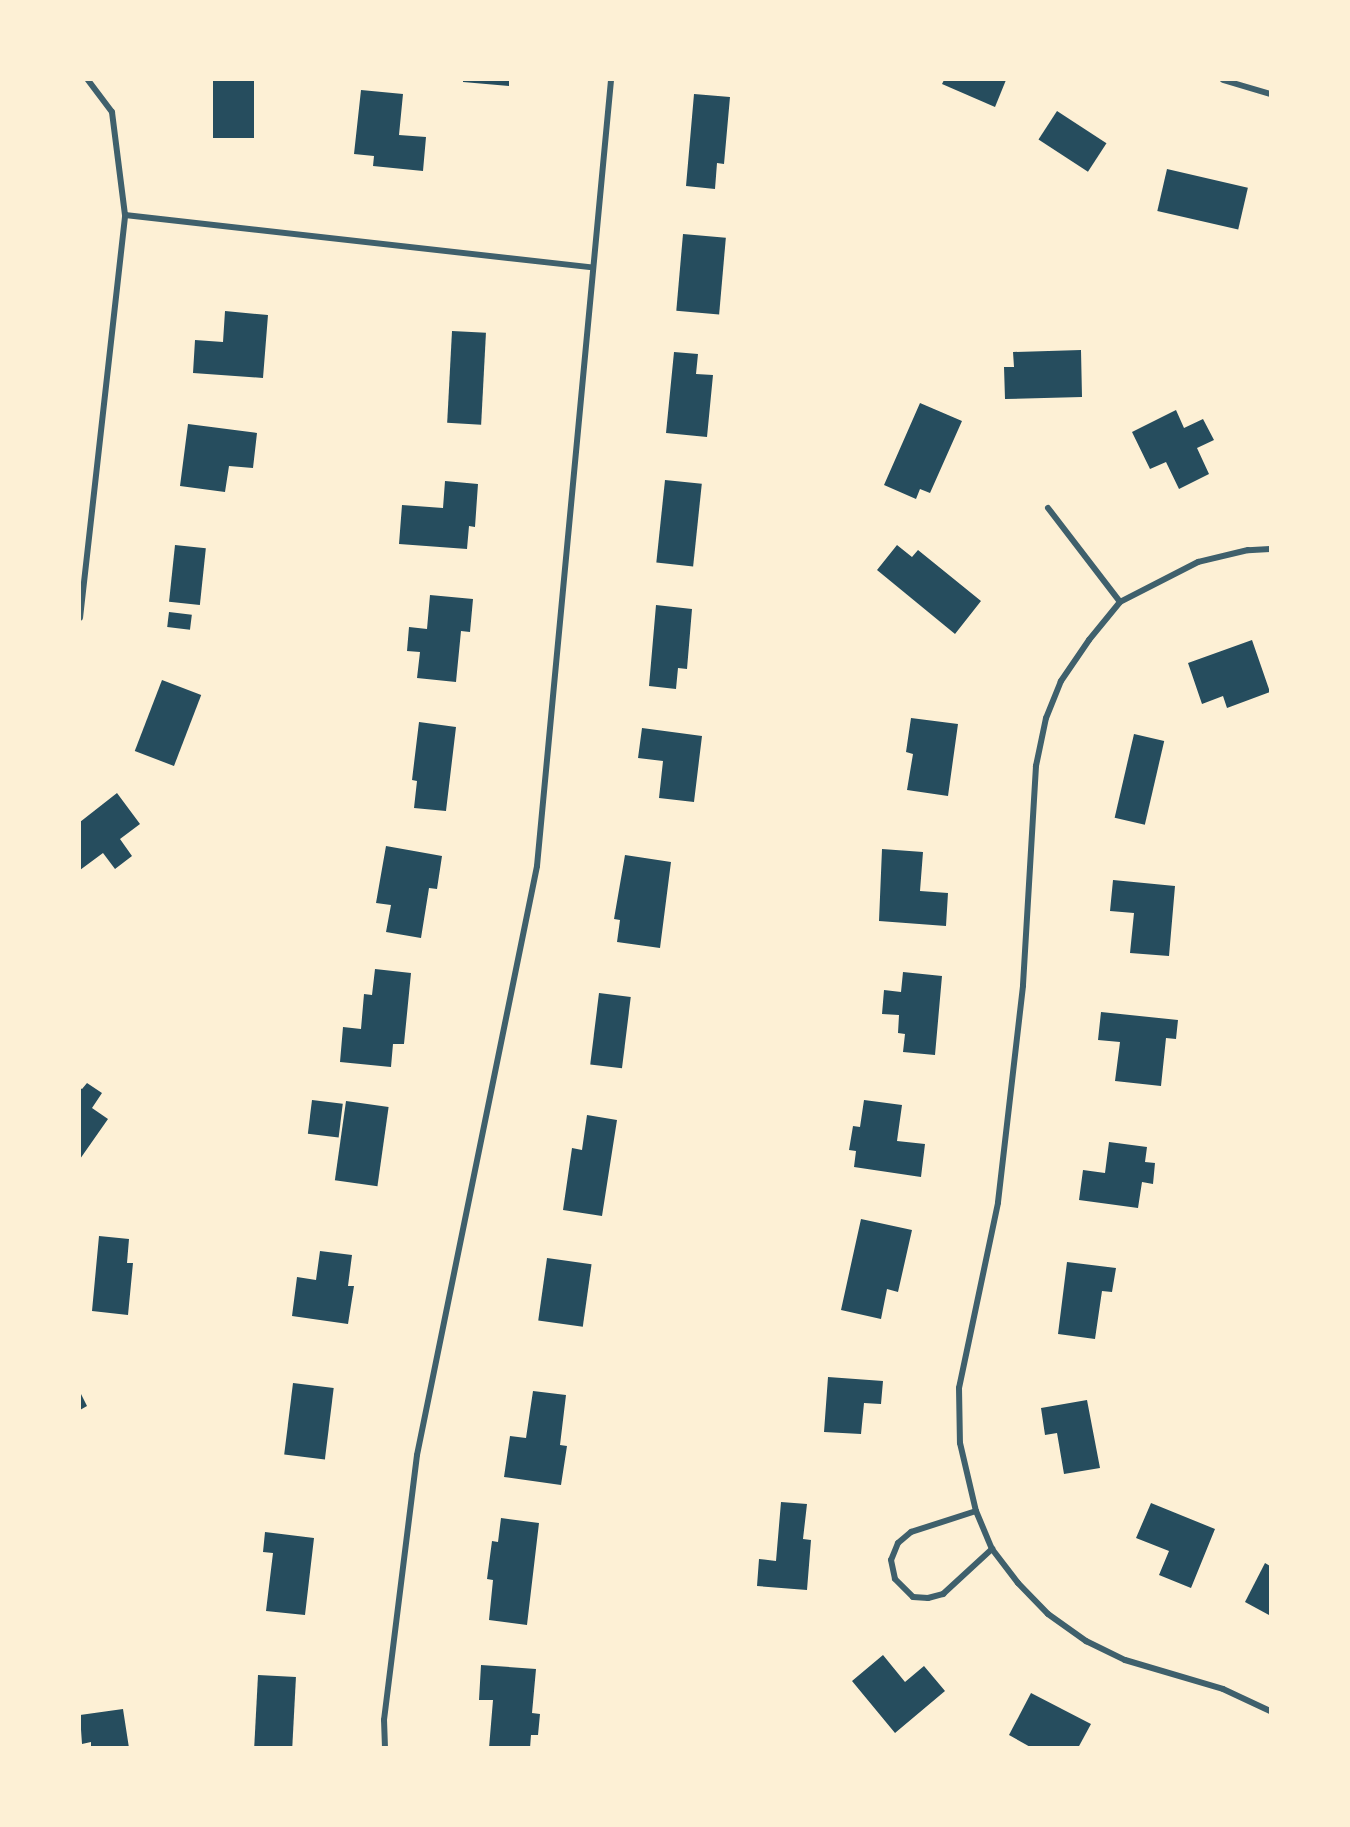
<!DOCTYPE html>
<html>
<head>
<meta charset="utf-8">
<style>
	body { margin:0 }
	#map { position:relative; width:1350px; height:1827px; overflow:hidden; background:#fdf0d5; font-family:"Archivo Narrow",sans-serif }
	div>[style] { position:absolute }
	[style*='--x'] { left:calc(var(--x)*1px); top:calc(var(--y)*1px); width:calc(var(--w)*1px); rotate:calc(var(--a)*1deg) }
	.building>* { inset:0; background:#264d5e; transform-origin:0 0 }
	.minor>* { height:6px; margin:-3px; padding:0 3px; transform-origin:3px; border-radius:3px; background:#3f606c }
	span { translate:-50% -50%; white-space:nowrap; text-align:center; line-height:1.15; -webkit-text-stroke:4.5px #fdf0d5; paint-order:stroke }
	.frame { position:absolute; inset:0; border:81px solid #fdf0d5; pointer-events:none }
</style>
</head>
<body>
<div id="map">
	<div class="building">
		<div style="left:213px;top:80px;width:41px;height:58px"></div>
		<div style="clip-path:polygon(463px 80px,509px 80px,509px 86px,463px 82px)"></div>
		<div style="clip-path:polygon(944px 80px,1006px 80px,995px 107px,942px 84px)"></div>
		<div style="clip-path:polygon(361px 90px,403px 94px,399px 135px,426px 137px,423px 171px,373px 166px,374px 156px,354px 154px)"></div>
		<div style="clip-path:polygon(694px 94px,730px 97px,724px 164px,717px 163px,715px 189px,686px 186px)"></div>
		<div style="left:1057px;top:111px;width:59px;height:34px;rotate:33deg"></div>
		<div style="left:1167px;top:169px;width:83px;height:43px;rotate:13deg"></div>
		<div style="left:683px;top:234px;width:43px;height:77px;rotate:5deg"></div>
		<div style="clip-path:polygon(225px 311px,268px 315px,263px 378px,193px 373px,195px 340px,223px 342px)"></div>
		<div style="left:452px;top:331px;width:34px;height:92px;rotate:3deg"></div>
		<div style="clip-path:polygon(1081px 350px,1082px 397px,1005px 399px,1004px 367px,1014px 367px,1013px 352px)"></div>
		<div style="clip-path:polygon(674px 352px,698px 354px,696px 374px,713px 375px,707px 437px,666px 433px)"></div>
		<div style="clip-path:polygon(920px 403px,962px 421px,930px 493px,920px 489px,916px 499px,884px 485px)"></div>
		<div style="clip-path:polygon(1176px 410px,1184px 428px,1203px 419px,1214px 440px,1197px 448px,1209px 474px,1179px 489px,1166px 462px,1150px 469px,1132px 432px)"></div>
		<div style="clip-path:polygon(188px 424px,257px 433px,253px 468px,229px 466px,225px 492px,180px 486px)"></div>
		<div style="left:665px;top:480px;width:37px;height:83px;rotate:6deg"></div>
		<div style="clip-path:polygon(445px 481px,478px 484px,475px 527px,469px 526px,467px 549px,399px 544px,402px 505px,443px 508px)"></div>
		<div style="left:175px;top:545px;width:31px;height:57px;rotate:6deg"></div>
		<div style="clip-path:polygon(897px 545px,912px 557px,918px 550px,981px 601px,955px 634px,877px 570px)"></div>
		<div style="clip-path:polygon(430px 595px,473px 599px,470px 632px,461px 631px,456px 682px,417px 678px,420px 652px,407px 651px,409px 627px,427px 629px)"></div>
		<div style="clip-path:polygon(656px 605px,692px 609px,687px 669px,678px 668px,676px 689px,649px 686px)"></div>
		<div style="left:169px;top:612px;width:23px;height:15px;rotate:7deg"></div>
		<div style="clip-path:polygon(1252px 640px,1270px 692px,1227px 708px,1223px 696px,1202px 704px,1188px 663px)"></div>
		<div style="left:162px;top:680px;width:42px;height:76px;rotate:21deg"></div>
		<div style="clip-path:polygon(911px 718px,958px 724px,948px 796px,907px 790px,913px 754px,906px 752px)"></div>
		<div style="clip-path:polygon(419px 722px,456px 727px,446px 811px,414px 808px,417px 781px,412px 780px)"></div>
		<div style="clip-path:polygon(642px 728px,702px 736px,694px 802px,659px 798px,663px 761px,638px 758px)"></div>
		<div style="left:1134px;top:734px;width:31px;height:86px;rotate:13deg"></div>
		<div style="clip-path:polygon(117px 793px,140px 824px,120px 839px,132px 856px,115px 869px,103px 853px,80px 870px,80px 822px)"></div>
		<div style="clip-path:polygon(386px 846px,442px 856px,437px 889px,429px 888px,421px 938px,386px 932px,391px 905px,376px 903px)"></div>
		<div style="clip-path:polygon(882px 849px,923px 852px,920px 891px,948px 893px,946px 926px,879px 921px)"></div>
		<div style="clip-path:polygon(625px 855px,671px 862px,660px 948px,617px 942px,620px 920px,614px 919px)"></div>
		<div style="clip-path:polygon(1113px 880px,1175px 886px,1169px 956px,1130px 953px,1134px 913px,1110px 911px)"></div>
		<div style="clip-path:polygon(375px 969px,411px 973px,404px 1044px,393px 1044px,391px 1067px,340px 1062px,343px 1027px,361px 1029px,364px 994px,372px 995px)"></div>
		<div style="clip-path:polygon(903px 972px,942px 976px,935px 1055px,903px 1052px,905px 1034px,898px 1033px,899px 1015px,882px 1014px,884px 990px,901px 992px)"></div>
		<div style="left:599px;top:993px;width:32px;height:72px;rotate:7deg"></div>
		<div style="clip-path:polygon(1101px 1012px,1178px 1020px,1176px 1039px,1166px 1038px,1161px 1086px,1115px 1081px,1120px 1042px,1098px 1040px)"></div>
		<div style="clip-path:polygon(87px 1083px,102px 1093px,92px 1108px,108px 1119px,80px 1159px,80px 1088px,82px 1089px)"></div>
		<div style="left:312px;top:1100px;width:31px;height:34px;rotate:7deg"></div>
		<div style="clip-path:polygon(864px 1100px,902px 1105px,897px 1141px,925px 1144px,921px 1177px,854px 1167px,856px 1151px,849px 1150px,853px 1126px,860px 1127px)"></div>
		<div style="left:346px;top:1101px;width:43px;height:80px;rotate:8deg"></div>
		<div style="clip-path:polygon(587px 1115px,617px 1120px,602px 1216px,563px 1210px,572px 1148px,582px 1150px)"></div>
		<div style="clip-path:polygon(1109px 1142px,1147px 1147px,1145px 1162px,1155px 1163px,1153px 1184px,1142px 1182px,1138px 1208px,1079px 1200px,1083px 1170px,1105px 1173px)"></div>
		<div style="clip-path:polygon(861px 1219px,912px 1230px,898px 1292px,887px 1289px,881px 1319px,841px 1310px)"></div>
		<div style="clip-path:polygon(99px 1236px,129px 1239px,127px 1263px,133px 1263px,128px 1315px,92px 1311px)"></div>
		<div style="clip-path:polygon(320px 1251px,352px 1255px,348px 1286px,354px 1286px,348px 1324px,292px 1316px,297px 1277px,316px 1280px)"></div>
		<div style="left:547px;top:1258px;width:45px;height:63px;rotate:8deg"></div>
		<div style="clip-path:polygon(1067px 1262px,1116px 1268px,1112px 1292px,1102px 1291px,1095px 1339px,1058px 1334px)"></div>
		<div style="clip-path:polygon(828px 1377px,883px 1381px,881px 1404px,864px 1403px,861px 1434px,824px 1432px)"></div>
		<div style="left:293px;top:1383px;width:41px;height:72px;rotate:7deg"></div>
		<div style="clip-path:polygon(533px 1391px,566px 1395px,560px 1445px,567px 1446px,561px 1485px,504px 1477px,510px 1436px,526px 1438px)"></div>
		<div style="clip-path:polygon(80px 1392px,87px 1406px,80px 1410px)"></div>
		<div style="clip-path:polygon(1087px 1400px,1100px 1468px,1064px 1474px,1057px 1433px,1045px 1435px,1041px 1408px)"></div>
		<div style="clip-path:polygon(781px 1502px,807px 1504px,803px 1539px,811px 1540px,807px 1590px,757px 1586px,759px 1559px,776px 1561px)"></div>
		<div style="clip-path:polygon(1151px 1503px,1215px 1529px,1191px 1588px,1159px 1575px,1169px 1551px,1136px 1538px)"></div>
		<div style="clip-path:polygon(501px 1518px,539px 1523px,527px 1625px,489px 1620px,493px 1580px,487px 1579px,492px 1541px,498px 1542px)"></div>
		<div style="clip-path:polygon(265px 1532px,314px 1538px,305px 1615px,266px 1611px,273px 1553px,263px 1552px)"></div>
		<div style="clip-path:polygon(1265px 1563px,1270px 1566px,1269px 1615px,1245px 1602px)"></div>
		<div style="clip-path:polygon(883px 1655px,905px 1682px,924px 1666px,945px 1691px,895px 1733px,852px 1681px)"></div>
		<div style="clip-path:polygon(481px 1665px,536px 1669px,532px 1713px,540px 1714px,538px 1735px,531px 1735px,530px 1748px,489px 1748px,493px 1700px,479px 1700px)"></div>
		<div style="left:258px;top:1675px;width:38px;height:73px;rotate:3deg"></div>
		<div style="clip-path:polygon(1031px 1693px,1091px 1724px,1078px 1748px,1032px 1748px,1009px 1735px)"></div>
		<div style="clip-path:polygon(123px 1709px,129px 1748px,91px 1748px,91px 1742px,82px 1744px,80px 1715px)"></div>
	</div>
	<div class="minor">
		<div style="--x:1223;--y:80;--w:49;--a:16.6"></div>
		<div style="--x:125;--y:215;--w:470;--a:6.4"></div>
		<div style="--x:1048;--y:508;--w:118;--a:52.5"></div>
		<div style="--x:1270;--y:549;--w:22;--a:177"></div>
		<div style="--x:1248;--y:550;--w:51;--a:166.5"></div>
		<div style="--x:1198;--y:562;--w:88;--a:152.9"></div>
		<div style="--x:1120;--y:602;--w:49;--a:129.2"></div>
		<div style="--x:1089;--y:640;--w:50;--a:124.3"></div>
		<div style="--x:1061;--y:681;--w:40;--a:112"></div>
		<div style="--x:1046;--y:718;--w:49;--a:101.8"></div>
		<div style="--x:1036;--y:766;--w:220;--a:93.4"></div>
		<div style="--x:1023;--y:986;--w:218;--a:96.6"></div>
		<div style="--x:998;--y:1203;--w:189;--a:101.9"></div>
		<div style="--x:959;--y:1388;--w:55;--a:89"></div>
		<div style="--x:960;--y:1443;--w:70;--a:76.8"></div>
		<div style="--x:976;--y:1511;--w:41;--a:67.2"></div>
		<div style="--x:992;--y:1549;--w:43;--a:52.6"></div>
		<div style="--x:1018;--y:1583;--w:43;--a:45.9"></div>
		<div style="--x:1048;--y:1614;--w:47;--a:35.4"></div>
		<div style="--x:1086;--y:1641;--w:43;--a:26"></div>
		<div style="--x:1125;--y:1660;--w:102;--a:16.5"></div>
		<div style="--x:1223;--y:1689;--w:52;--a:25.1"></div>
		<div style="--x:80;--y:618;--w:406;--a:-83.6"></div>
		<div style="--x:125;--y:215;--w:104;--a:-97.2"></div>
		<div style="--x:112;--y:112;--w:40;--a:-127"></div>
		<div style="--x:976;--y:1511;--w:68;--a:162.1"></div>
		<div style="--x:911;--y:1532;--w:17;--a:140"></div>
		<div style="--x:898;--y:1543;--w:18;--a:112"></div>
		<div style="--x:891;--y:1560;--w:19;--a:78"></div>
		<div style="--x:895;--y:1579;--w:25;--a:45"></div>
		<div style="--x:913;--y:1597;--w:15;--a:4"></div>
		<div style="--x:928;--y:1598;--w:16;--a:-15"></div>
		<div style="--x:943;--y:1594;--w:67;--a:-42.6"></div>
		<div style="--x:385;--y:1748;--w:28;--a:-92"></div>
		<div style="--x:384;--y:1720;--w:267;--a:-82.9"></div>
		<div style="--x:417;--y:1455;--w:601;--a:-78.48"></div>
		<div style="--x:537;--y:866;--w:789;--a:-84.62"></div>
	</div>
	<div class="frame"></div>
</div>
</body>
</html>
